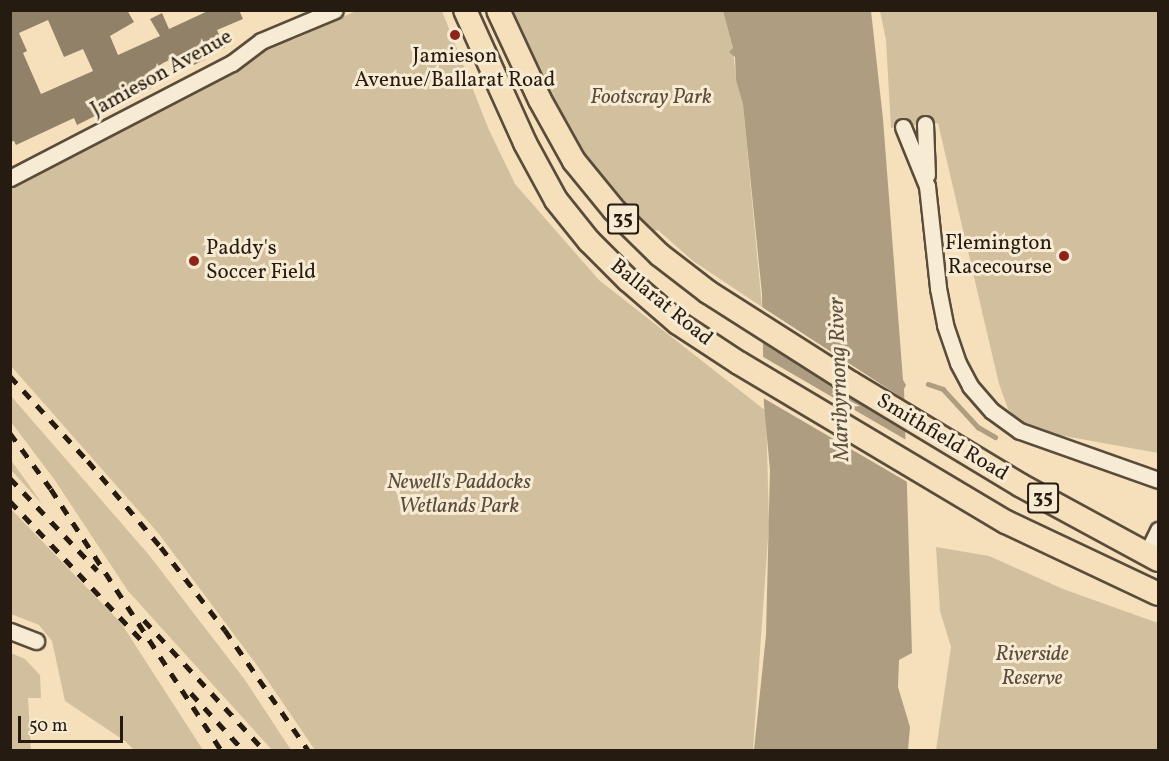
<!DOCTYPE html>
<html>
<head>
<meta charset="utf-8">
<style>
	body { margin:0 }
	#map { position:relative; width:1169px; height:761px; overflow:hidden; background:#f5e0bb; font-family:Vollkorn,serif }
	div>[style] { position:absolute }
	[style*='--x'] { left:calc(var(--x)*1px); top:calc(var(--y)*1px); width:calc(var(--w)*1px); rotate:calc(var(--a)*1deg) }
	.green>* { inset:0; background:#d2bf9e }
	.water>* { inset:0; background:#af9d81 }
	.pier>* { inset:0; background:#f5e0bb }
	.stream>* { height:4.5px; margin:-2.25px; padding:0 2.25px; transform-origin:2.25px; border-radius:2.25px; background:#af9d81 }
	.building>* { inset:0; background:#928169 }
	.roads { filter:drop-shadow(2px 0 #5a4c3b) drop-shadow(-2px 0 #5a4c3b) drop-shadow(0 2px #5a4c3b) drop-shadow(0 -2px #5a4c3b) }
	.minor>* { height:15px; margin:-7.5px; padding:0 7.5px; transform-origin:7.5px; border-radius:7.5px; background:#f8ebd3 }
	.highway>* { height:22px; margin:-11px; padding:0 11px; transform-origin:11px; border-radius:11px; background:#f5e0bb }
	.rail>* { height:4.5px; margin-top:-2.25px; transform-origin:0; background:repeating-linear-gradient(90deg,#261b10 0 10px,transparent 0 20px) }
	.dots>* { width:16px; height:16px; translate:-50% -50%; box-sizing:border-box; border:3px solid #f8ebd3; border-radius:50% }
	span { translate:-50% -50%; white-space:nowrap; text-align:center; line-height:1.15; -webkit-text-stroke:6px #f8ebd3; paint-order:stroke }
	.shield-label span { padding:2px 4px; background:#f8ebd3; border:2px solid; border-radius:4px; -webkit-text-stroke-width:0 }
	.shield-label { font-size:20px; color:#261b10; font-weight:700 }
	.poi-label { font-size:21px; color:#261b10 }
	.right { translate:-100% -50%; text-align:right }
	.left { translate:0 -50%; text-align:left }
	.street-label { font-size:21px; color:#261b10 }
	.park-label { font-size:21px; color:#5a4c3b; font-style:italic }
	.water-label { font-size:22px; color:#5d4f3d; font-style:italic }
	.frame { position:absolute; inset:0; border:12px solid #261b10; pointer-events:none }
	.scale { position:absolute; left:18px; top:716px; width:105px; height:27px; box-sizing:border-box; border:3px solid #261b10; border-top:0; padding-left:8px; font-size:18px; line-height:21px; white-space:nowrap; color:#261b10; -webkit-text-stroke:4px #f8ebd3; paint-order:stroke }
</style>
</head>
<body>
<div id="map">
	<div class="green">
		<div style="clip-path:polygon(356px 11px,442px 11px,489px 130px,515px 184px,599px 280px,766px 411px,769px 524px,753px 750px,315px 750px,259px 668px,159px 534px,11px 366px,11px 188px,213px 82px,267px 46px,295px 39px)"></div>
		<div style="clip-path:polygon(512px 11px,723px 11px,733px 48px,736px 80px,743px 105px,762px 307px,693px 261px,658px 230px,652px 232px,601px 177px,570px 133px,552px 102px)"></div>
		<div style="clip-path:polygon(880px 11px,1158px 11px,1158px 453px,1031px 430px,1008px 409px,999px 384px,938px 123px,891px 128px,886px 40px)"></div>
		<div style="clip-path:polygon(11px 396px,149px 555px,245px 680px,291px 750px,272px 750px,128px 591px,54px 479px,11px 422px)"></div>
		<div style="clip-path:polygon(10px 459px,24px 478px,43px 505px,11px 470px)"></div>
		<div style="clip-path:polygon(11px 509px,121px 623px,203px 750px,134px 750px,125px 741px,65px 701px,52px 641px,39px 625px,11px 614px)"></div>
		<div style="clip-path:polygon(936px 547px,989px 556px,1063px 589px,1158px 623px,1158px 750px,936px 750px,951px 647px,940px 611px)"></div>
		<div style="clip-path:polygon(11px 653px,25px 659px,40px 675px,41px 698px,28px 698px,31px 750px,11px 750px)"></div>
	</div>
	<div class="water">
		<div style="clip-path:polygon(723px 11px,871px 11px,883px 119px,903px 380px,906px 385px,904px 389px,912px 653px,899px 660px,898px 687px,910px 727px,908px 750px,754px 750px,766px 635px,770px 470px,764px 405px,762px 294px,743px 105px,736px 80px,735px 57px,729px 52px,733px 48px)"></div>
	</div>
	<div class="pier">
		<div style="clip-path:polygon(759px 305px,907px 401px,908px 427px,759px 335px)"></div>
		<div style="clip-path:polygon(760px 355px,908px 441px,909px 483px,760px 396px)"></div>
	</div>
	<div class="stream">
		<div style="--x:928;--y:384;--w:16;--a:18"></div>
		<div style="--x:943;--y:389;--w:52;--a:47.4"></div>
		<div style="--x:978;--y:427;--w:20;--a:30"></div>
	</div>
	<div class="building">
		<div style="clip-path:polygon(evenodd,10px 10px,127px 10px,134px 22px,110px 36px,118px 55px,160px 36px,150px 19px,162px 13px,169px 29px,210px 10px,239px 10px,243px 19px,217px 30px,225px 48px,205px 56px,206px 59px,194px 65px,188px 52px,165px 62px,148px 72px,155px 86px,77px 125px,74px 118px,16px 145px,14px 141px,10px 142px,10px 10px,48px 20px,64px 57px,83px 49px,93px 71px,41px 94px,23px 53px,27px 51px,19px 33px,48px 20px)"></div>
	</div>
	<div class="roads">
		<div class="minor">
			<div style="--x:925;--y:124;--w:51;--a:87.8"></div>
			<div style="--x:903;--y:127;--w:64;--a:67.9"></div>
			<div style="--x:927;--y:186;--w:103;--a:83.8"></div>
			<div style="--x:938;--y:288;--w:38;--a:79"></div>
			<div style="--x:945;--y:325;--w:40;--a:71.1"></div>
			<div style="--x:958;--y:363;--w:26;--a:62"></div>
			<div style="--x:970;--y:386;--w:33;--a:49"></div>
			<div style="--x:992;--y:411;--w:34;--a:36"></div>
			<div style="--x:1020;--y:431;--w:146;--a:19.5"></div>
			<div style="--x:10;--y:178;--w:250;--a:-27.4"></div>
			<div style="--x:232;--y:63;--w:36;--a:-37"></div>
			<div style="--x:261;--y:41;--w:80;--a:-22.7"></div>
			<div style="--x:1146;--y:555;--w:28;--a:-64"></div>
			<div style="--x:10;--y:631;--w:28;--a:21"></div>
		</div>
		<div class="highway">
			<div style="--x:465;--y:10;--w:146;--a:65.7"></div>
			<div style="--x:525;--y:143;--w:65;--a:61.5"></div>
			<div style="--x:556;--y:200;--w:53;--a:51.2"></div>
			<div style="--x:589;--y:241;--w:55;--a:45"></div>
			<div style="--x:628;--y:280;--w:66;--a:40.7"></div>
			<div style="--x:678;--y:323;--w:73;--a:33.3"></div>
			<div style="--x:739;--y:363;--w:311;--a:30.8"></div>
			<div style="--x:1006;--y:522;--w:168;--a:25.3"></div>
			<div style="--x:498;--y:10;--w:99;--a:65"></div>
			<div style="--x:540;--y:100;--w:70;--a:60.9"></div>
			<div style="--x:574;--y:161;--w:63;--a:50.8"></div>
			<div style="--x:614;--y:210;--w:64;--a:44.4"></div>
			<div style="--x:660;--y:255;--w:61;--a:37.6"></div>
			<div style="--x:708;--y:292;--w:169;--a:32.5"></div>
			<div style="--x:851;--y:383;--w:197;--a:31.1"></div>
			<div style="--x:1020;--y:485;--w:157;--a:28.5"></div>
		</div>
	</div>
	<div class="rail">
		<div style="--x:10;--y:376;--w:115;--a:47.5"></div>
		<div style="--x:88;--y:461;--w:113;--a:49.7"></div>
		<div style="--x:161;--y:547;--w:105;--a:52.4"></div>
		<div style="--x:225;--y:630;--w:146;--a:55.3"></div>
		<div style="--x:10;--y:433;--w:69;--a:53.8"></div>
		<div style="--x:51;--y:489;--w:311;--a:56.9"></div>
		<div style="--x:10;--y:478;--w:127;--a:46.6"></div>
		<div style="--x:10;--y:501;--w:198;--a:46.6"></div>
		<div style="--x:144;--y:620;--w:177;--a:47.3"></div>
		<div style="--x:191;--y:693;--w:77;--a:47.6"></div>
	</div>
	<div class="dots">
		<div style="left:455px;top:35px;background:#8f2418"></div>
		<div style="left:1064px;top:256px;background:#8f2418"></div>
		<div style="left:194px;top:261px;background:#8f2418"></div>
	</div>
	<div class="shield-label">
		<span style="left:623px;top:219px">35</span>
		<span style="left:1043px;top:498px">35</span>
	</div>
	<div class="poi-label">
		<span style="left:455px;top:69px">Jamieson<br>Avenue/Ballarat Road</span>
		<span class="right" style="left:1052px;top:256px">Flemington<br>Racecourse</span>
		<span class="left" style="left:206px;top:261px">Paddy's<br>Soccer Field</span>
	</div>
	<div class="street-label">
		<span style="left:162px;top:74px;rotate:-29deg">Jamieson Avenue</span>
		<span style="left:661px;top:303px;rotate:39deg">Ballarat Road</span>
		<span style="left:942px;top:438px;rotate:31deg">Smithfield Road</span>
	</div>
	<div class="park-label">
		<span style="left:651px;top:98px">Footscray Park</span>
		<span style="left:459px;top:495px">Newell's Paddocks<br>Wetlands Park</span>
		<span style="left:1032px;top:667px">Riverside<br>Reserve</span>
	</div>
	<div class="water-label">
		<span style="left:840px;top:379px;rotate:-92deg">Maribyrnong River</span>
	</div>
	<div class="frame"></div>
	<div class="scale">50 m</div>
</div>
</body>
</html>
